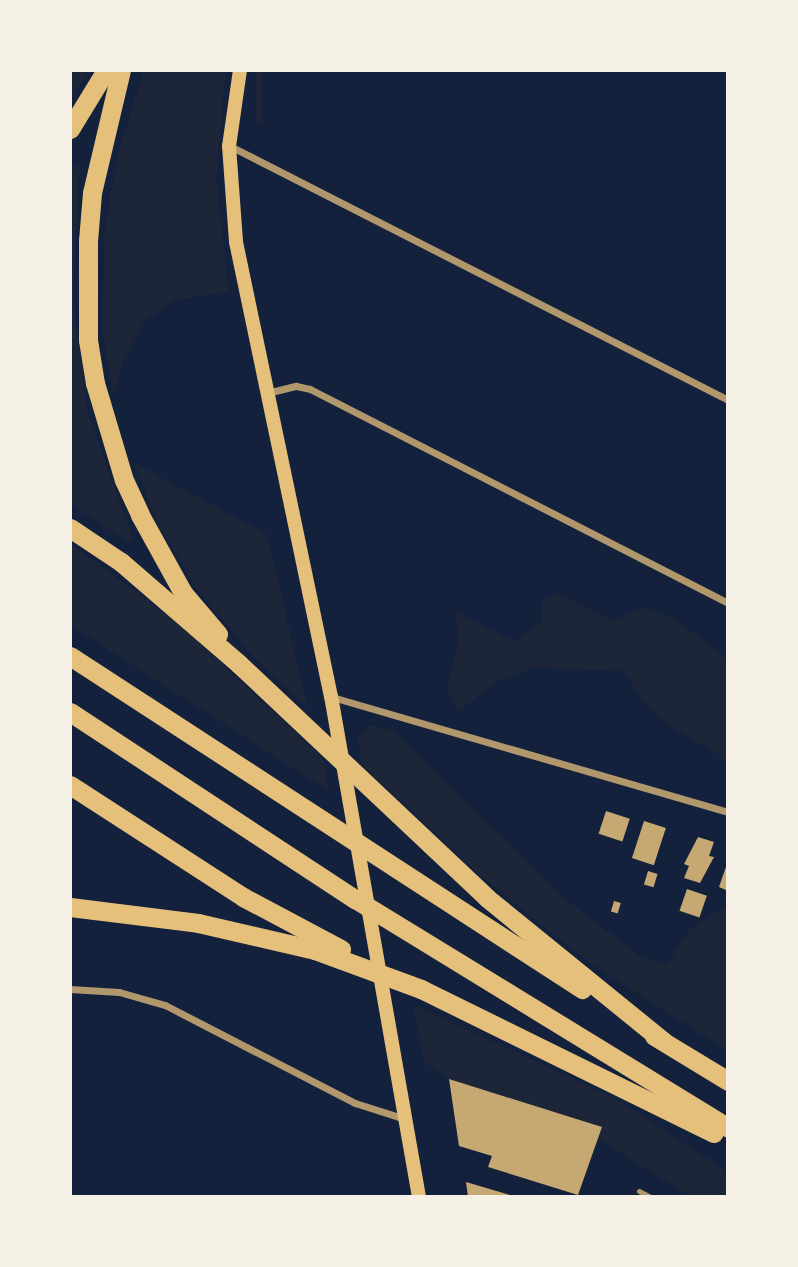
<!DOCTYPE html>
<html>
<head>
<meta charset="utf-8">
<style>
	body { margin:0 }
	#map { position:relative; width:798px; height:1267px; overflow:hidden; background:#14213d; font-family:"PT Sans Narrow",sans-serif }
	div>[style] { position:absolute }
	[style*='--x'] { left:calc(var(--x)*1px); top:calc(var(--y)*1px); width:calc(var(--w)*1px); rotate:calc(var(--a)*1deg) }
	.green>* { inset:0; background:#1d2539; transform-origin:0 0 }
	.building>* { inset:0; background:#c6a872; transform-origin:0 0 }
	.service>* { height:5px; margin:-2.5px; padding:0 2.5px; transform-origin:2.5px; border-radius:2.5px; background:#b1986c }
	.minor>* { height:7px; margin:-3.5px; padding:0 3.5px; transform-origin:3.5px; border-radius:3.5px; background:#b1986c }
	.secondary>* { height:14px; margin:-7px; padding:0 7px; transform-origin:7px; border-radius:7px; background:#e5c07b }
	.motorway>* { height:19px; margin:-9.5px; padding:0 9.5px; transform-origin:9.5px; border-radius:9.5px; background:#e5c07b }
	span { translate:-50% -50%; white-space:nowrap; text-align:center; line-height:1.15; -webkit-text-stroke:7px #f6f1e7; paint-order:stroke }
	.frame { position:absolute; inset:0; border:72px solid #f6f1e7; pointer-events:none }
</style>
</head>
<body>
<div id="map">
	<div class="green">
		<div style="clip-path:polygon(70px 70px,89px 70px,70px 102px)"></div>
		<div style="clip-path:polygon(144px 70px,226px 70px,216px 178px,229px 292px,175px 300px,145px 321px,123px 363px,113px 397px,103px 332px,104px 233px,119px 151px)"></div>
		<div style="left:256px;top:70px;width:7px;height:54px"></div>
		<div style="clip-path:polygon(76px 165px,80px 166px,73px 295px,81px 365px,88px 414px,133px 538px,130px 543px,70px 504px,70px 171px)"></div>
		<div style="clip-path:polygon(134px 463px,267px 534px,308px 709px,253px 656px,197px 589px,159px 526px)"></div>
		<div style="clip-path:polygon(70px 543px,177px 622px,323px 758px,329px 791px,70px 625px)"></div>
		<div style="clip-path:polygon(557px 593px,613px 621px,640px 607px,675px 619px,728px 659px,728px 772px,721px 756px,670px 726px,645px 704px,624px 671px,532px 668px,497px 682px,458px 711px,447px 690px,459px 637px,454px 610px,514px 642px,542px 621px,541px 601px)"></div>
		<div style="clip-path:polygon(370px 725px,393px 730px,565px 899px,641px 957px,667px 965px,688px 931px,728px 904px,728px 1051px,591px 964px,482px 877px,362px 765px,358px 738px)"></div>
		<div style="clip-path:polygon(413px 1005px,617px 1099px,728px 1172px,728px 1197px,691px 1197px,598px 1139px,602px 1127px,449px 1079px,424px 1062px)"></div>
	</div>
	<div class="building">
		<div style="left:606px;top:811px;width:25px;height:24px;rotate:18deg"></div>
		<div style="left:644px;top:821px;width:23px;height:39px;rotate:18deg"></div>
		<div style="clip-path:polygon(698px 837px,714px 842px,709px 856px,714px 857px,700px 883px,684px 878px,689px 866px,684px 864px)"></div>
		<div style="clip-path:polygon(728px 861px,728px 891px,719px 887px)"></div>
		<div style="left:648px;top:871px;width:10px;height:14px;rotate:17deg"></div>
		<div style="left:687px;top:889px;width:21px;height:23px;rotate:19deg"></div>
		<div style="left:614px;top:901px;width:7px;height:11px;rotate:16deg"></div>
		<div style="clip-path:polygon(449px 1079px,602px 1127px,578px 1195px,488px 1167px,492px 1156px,459px 1146px)"></div>
		<div style="clip-path:polygon(466px 1182px,513px 1196px,513px 1197px,468px 1197px)"></div>
	</div>
	<div class="service">
		<div style="--x:639;--y:1191;--w:13;--a:27"></div>
	</div>
	<div class="minor">
		<div style="--x:230;--y:146;--w:559;--a:27.02"></div>
		<div style="--x:267;--y:393;--w:30;--a:-14"></div>
		<div style="--x:296;--y:386;--w:14;--a:12"></div>
		<div style="--x:310;--y:389;--w:470;--a:27.1"></div>
		<div style="--x:332;--y:697;--w:412;--a:16.2"></div>
		<div style="--x:70;--y:989;--w:49;--a:3.5"></div>
		<div style="--x:119;--y:992;--w:48;--a:15.8"></div>
		<div style="--x:165;--y:1005;--w:214;--a:27.3"></div>
		<div style="--x:355;--y:1103;--w:49;--a:17.7"></div>
	</div>
	<div class="secondary">
		<div style="--x:240;--y:70;--w:77;--a:98.2"></div>
		<div style="--x:229;--y:146;--w:96;--a:85.8"></div>
		<div style="--x:236;--y:242;--w:464;--a:78.2"></div>
		<div style="--x:331;--y:696;--w:509;--a:80.04"></div>
	</div>
	<div class="motorway">
		<div style="--x:121;--y:70;--w:126;--a:103.3"></div>
		<div style="--x:92;--y:193;--w:48;--a:94.8"></div>
		<div style="--x:88;--y:241;--w:99;--a:90"></div>
		<div style="--x:88;--y:340;--w:44;--a:80.8"></div>
		<div style="--x:95;--y:383;--w:101;--a:73.4"></div>
		<div style="--x:124;--y:480;--w:38;--a:65"></div>
		<div style="--x:140;--y:515;--w:89;--a:61.1"></div>
		<div style="--x:183;--y:593;--w:54;--a:49.5"></div>
		<div style="--x:70;--y:129;--w:69;--a:-58.6"></div>
		<div style="--x:70;--y:528;--w:61;--a:33.7"></div>
		<div style="--x:121;--y:562;--w:156;--a:40.8"></div>
		<div style="--x:239;--y:664;--w:341;--a:43.3"></div>
		<div style="--x:487;--y:898;--w:227;--a:39.1"></div>
		<div style="--x:70;--y:656;--w:611;--a:33.04"></div>
		<div style="--x:70;--y:712;--w:341;--a:33.3"></div>
		<div style="--x:355;--y:899;--w:438;--a:31.5"></div>
		<div style="--x:70;--y:785;--w:206;--a:32.9"></div>
		<div style="--x:243;--y:897;--w:111;--a:28"></div>
		<div style="--x:70;--y:907;--w:129;--a:7.1"></div>
		<div style="--x:198;--y:923;--w:120;--a:13"></div>
		<div style="--x:315;--y:950;--w:113;--a:20.2"></div>
		<div style="--x:421;--y:989;--w:326;--a:26.2"></div>
		<div style="--x:654;--y:1036;--w:87;--a:31.3"></div>
	</div>
	<div class="frame"></div>
</div>
</body>
</html>
